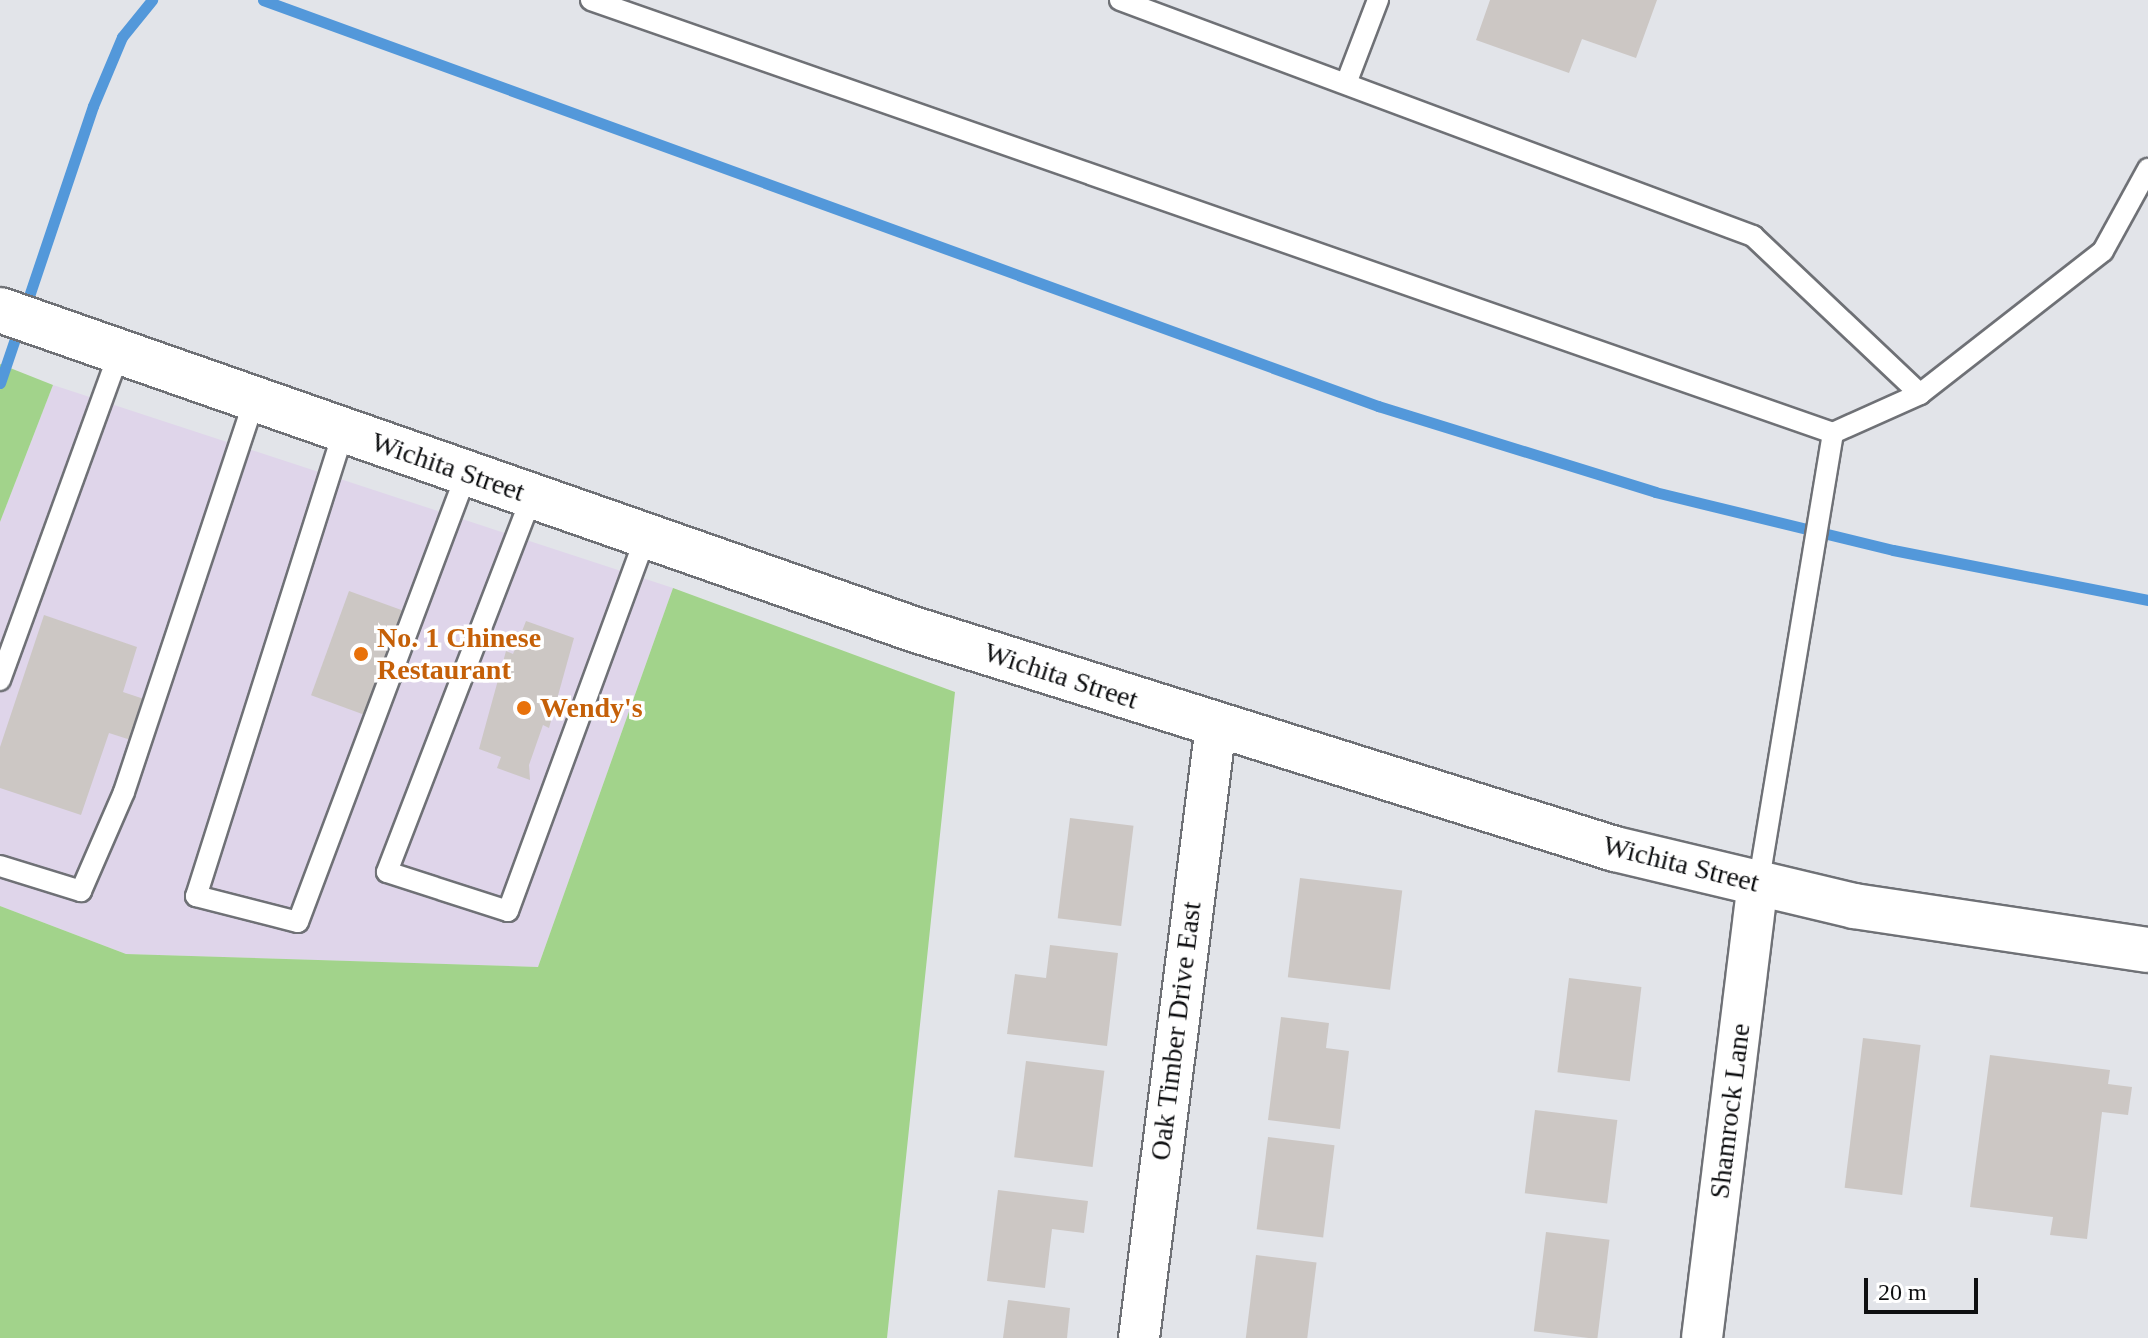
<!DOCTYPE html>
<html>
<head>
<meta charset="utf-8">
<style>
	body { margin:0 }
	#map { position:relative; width:2148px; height:1338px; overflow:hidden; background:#e2e4e9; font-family:"Times New Roman",serif }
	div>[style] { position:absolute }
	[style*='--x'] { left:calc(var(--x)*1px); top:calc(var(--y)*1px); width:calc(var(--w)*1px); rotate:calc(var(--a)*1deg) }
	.commercial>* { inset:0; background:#dfd5ea }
	.green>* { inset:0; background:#a2d38b }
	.stream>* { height:11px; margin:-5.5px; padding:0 5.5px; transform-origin:5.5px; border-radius:5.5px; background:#5398da }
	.building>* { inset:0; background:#ccc7c4; transform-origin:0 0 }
	.roads { filter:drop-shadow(2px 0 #6f7176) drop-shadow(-2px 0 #6f7176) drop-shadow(0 2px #6f7176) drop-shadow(0 -2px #6f7176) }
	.service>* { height:20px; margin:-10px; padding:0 10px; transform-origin:10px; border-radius:10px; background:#fff }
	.minor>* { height:40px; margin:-20px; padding:0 20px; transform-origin:20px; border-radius:20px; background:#fff }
	.secondary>* { height:44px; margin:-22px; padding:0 22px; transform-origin:22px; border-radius:22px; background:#fff }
	.dots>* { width:22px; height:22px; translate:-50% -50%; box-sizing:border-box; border:4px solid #fff; border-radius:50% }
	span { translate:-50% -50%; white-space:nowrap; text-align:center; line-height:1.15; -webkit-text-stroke:7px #fff; paint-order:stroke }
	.street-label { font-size:28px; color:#0e0f11 }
	.food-label { font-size:28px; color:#c56008; font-weight:700 }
	.left { translate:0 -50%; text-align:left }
	.scale { position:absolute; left:1864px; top:1278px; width:114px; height:36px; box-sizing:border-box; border:4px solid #0e0f11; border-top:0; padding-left:10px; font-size:24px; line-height:28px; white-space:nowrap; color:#0e0f11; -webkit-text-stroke:6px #fff; paint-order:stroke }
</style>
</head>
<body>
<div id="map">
	<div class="commercial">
		<div style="clip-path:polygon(53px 385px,673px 588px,538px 967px,126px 954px,0 906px,0 522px)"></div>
	</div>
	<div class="green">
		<div style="clip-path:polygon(0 364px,53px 385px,0 522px)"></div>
		<div style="clip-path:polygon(673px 588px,955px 692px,887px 1338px,0 1338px,0 906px,126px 954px,538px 967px)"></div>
	</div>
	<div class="stream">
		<div style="--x:263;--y:0;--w:1187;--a:20.01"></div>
		<div style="--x:1378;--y:406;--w:290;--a:17.2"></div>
		<div style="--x:1655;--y:492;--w:245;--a:13.7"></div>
		<div style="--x:1893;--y:550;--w:260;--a:11.1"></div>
		<div style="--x:25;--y:308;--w:213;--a:-71.4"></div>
		<div style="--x:93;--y:106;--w:75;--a:-67.2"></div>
		<div style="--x:122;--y:37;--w:48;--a:-51"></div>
		<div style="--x:0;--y:383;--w:62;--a:-71.3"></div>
	</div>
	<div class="building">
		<div style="clip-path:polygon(1490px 0,1657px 0,1636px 58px,1582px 39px,1569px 73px,1476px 40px)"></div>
		<div style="left:349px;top:591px;width:66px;height:111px;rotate:20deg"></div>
		<div style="clip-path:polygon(44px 615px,137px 647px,123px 692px,150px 701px,137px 742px,109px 733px,81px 815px,0 788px,0 747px)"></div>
		<div style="clip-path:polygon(526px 621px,574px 638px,549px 728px,543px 725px,529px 765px,530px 780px,497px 768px,501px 757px,479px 749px,506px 651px,513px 654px)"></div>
		<div style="left:1070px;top:818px;width:64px;height:101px;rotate:7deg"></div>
		<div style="left:1300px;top:878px;width:103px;height:100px;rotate:7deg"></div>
		<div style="clip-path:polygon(1050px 945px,1118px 953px,1107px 1046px,1007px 1034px,1015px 974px,1046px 978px)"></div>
		<div style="left:1569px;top:978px;width:73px;height:95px;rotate:7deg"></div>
		<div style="clip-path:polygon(1281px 1017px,1329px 1023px,1326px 1048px,1349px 1051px,1340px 1129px,1268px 1120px)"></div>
		<div style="left:1863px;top:1038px;width:58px;height:151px;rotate:7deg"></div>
		<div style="clip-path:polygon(1990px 1055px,2110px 1070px,2108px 1084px,2132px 1087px,2128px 1115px,2102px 1112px,2087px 1239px,2050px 1235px,2053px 1217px,1970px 1207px)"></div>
		<div style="left:1026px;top:1061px;width:79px;height:97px;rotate:7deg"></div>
		<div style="left:1535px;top:1110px;width:83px;height:84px;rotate:7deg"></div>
		<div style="left:1268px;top:1137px;width:67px;height:93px;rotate:7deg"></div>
		<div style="clip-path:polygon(998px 1190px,1088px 1201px,1084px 1233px,1052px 1229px,1045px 1288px,987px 1281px)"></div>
		<div style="left:1546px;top:1232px;width:64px;height:100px;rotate:7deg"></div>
		<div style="left:1256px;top:1255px;width:61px;height:84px;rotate:7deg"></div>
		<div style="clip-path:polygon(1008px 1300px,1070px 1308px,1067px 1338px,1003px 1338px)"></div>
	</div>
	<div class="roads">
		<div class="service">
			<div style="--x:591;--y:0;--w:1315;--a:19.22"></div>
			<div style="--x:1120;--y:0;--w:676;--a:20.45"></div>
			<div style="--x:1753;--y:236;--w:230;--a:43.4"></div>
			<div style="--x:1920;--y:394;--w:95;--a:155.9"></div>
			<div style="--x:1833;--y:433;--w:457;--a:99.4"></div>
			<div style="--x:1347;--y:81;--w:87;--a:-69.1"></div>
			<div style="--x:1920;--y:394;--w:232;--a:-38"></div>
			<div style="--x:2103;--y:251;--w:94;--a:-61.2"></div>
			<div style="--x:344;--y:430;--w:489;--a:107.6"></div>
			<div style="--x:196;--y:896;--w:105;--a:14.3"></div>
			<div style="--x:298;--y:922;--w:480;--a:-69.4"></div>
			<div style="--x:532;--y:496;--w:403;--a:111.1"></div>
			<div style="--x:387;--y:872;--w:127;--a:17.9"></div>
			<div style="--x:508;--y:911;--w:400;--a:-69.8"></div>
			<div style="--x:0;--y:680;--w:350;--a:-70"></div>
			<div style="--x:0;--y:866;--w:85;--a:17.2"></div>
			<div style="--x:81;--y:891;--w:108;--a:-66.5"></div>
			<div style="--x:124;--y:792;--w:414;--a:-71.6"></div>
		</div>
		<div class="minor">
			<div style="--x:1139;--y:1338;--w:618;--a:-82.84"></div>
			<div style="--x:1702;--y:1338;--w:457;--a:-83"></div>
		</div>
		<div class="secondary">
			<div style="--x:0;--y:310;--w:970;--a:19.26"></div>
			<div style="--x:916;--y:630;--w:733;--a:17.4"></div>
			<div style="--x:1615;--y:849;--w:246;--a:13.4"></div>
			<div style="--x:1854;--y:906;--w:297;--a:8.5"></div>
		</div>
	</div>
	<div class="dots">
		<div style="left:361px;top:654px;background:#e8710a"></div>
		<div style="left:524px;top:708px;background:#e8710a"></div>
	</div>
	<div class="street-label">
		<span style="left:448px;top:467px;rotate:19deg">Wichita Street</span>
		<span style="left:1061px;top:676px;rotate:18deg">Wichita Street</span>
		<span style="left:1681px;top:864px;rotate:14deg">Wichita Street</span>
		<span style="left:1176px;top:1031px;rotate:-83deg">Oak Timber Drive East</span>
		<span style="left:1730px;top:1111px;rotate:-83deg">Shamrock Lane</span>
	</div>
	<div class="food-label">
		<span class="left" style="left:377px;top:654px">No. 1 Chinese<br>Restaurant</span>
		<span class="left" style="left:540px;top:708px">Wendy's</span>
	</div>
	<div class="scale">20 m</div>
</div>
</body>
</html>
